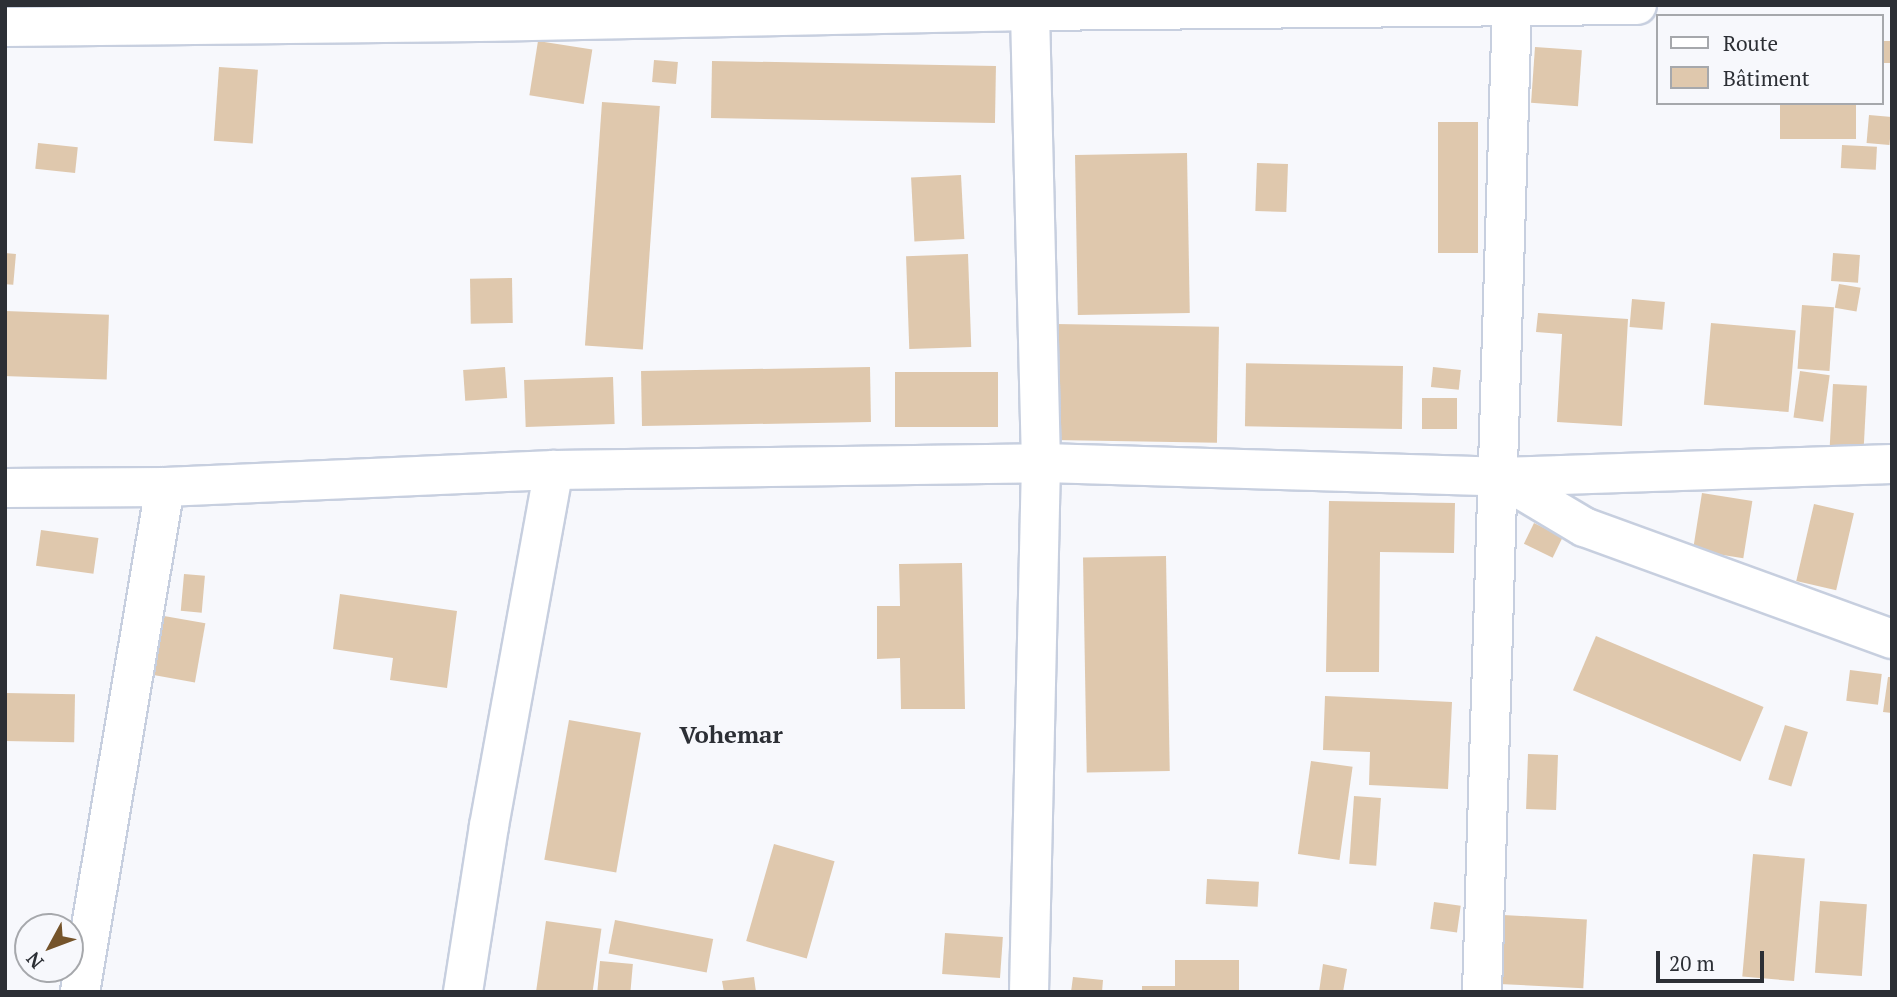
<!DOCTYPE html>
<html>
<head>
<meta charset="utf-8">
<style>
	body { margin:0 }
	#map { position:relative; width:1897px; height:997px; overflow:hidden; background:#f7f8fc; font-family:"PT Serif",serif }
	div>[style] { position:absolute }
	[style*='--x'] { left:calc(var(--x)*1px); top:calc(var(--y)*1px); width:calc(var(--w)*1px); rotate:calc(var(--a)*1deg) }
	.building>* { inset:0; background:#dfc8ad; transform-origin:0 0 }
	.roads { filter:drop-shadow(2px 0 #c7cfdf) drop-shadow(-2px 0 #c7cfdf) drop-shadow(0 2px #c7cfdf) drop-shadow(0 -2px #c7cfdf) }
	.minor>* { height:38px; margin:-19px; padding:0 19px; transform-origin:19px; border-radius:19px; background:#fff }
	span { translate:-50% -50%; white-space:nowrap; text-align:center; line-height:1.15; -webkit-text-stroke:7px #f7f8fc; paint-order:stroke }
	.district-label { font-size:24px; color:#2c2f35; font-weight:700 }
	.frame { position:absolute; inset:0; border:7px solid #2c2f35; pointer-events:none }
	.legend { position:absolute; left:1656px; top:14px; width:228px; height:91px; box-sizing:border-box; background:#f7f8fc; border:2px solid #a6a8ac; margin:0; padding:9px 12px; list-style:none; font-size:21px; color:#2c2f35 }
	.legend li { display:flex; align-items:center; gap:14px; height:35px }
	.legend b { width:35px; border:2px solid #a6a8ac }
	.north { position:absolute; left:14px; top:913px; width:70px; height:70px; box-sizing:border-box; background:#f7f8fc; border:2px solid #a6a8ac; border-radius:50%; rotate:229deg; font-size:19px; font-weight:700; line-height:28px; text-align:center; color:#2c2f35 }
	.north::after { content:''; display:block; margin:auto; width:24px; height:32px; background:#75542b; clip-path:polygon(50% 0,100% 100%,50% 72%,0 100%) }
	.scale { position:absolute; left:1656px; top:951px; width:108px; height:32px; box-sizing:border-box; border:4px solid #2c2f35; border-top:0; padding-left:9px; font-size:21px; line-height:24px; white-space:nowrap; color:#2c2f35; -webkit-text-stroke:5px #f7f8fc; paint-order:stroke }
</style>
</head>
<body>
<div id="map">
	<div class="building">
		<div style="left:538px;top:41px;width:55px;height:55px;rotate:9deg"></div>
		<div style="left:1883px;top:41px;width:9px;height:22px"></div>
		<div style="left:1535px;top:47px;width:47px;height:56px;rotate:4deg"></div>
		<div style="left:654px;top:60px;width:24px;height:22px;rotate:5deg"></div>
		<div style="left:712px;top:61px;width:284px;height:57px;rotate:1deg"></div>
		<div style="left:219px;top:67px;width:39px;height:74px;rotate:4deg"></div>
		<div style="left:602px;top:102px;width:58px;height:244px;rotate:4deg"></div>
		<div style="left:1780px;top:103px;width:76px;height:36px"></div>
		<div style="left:1869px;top:115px;width:23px;height:28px;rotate:5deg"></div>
		<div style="left:1438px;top:122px;width:40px;height:131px"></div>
		<div style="left:38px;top:143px;width:40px;height:26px;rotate:6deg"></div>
		<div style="left:1842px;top:145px;width:35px;height:23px;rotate:3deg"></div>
		<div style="left:1187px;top:153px;width:160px;height:112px;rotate:89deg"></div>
		<div style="left:1257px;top:163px;width:31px;height:48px;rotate:2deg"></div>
		<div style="left:961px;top:175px;width:64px;height:50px;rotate:87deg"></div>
		<div style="left:5px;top:253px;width:11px;height:31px;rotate:5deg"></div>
		<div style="left:1833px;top:253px;width:27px;height:28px;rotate:4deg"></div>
		<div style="left:968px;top:254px;width:93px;height:62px;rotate:88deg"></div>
		<div style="left:512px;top:278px;width:45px;height:42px;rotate:89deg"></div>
		<div style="left:1839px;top:284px;width:22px;height:24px;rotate:10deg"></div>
		<div style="left:1632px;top:299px;width:33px;height:28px;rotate:5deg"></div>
		<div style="left:1802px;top:305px;width:32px;height:64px;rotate:4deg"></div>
		<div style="left:5px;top:311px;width:104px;height:65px;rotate:2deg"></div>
		<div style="clip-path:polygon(1538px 313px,1628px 319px,1622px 426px,1557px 422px,1562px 334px,1536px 332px)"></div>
		<div style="left:1711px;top:323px;width:85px;height:82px;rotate:5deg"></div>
		<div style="left:1056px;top:324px;width:163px;height:116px;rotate:1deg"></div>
		<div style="left:1403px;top:366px;width:63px;height:157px;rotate:91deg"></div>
		<div style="left:505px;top:367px;width:31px;height:42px;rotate:86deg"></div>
		<div style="left:870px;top:367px;width:55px;height:229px;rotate:89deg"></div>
		<div style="left:1433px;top:367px;width:28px;height:20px;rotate:6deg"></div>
		<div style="left:1800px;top:371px;width:30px;height:47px;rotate:8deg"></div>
		<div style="left:895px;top:372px;width:103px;height:55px"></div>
		<div style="left:613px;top:377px;width:47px;height:89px;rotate:88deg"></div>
		<div style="left:1833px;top:384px;width:34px;height:61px;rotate:3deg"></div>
		<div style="left:1457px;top:398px;width:31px;height:35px;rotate:90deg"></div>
		<div style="left:1702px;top:493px;width:51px;height:58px;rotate:9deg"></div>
		<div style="clip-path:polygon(1329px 501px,1455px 503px,1454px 553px,1380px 552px,1379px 672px,1326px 672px)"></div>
		<div style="left:1814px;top:504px;width:41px;height:79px;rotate:13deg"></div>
		<div style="left:1534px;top:523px;width:32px;height:23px;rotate:26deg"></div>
		<div style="left:41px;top:530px;width:58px;height:36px;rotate:8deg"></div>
		<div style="left:1166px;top:556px;width:215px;height:83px;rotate:89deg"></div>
		<div style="clip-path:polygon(962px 563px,965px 709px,901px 709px,900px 658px,877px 659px,877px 606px,900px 606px,899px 564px)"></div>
		<div style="left:184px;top:574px;width:21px;height:37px;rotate:5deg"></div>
		<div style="clip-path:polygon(340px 594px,457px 611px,447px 688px,390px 680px,393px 658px,333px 649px)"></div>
		<div style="left:164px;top:616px;width:42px;height:60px;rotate:10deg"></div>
		<div style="left:1596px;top:636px;width:182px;height:59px;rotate:23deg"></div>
		<div style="left:1850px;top:670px;width:32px;height:31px;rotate:7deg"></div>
		<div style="clip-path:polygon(1888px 677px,1892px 677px,1892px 713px,1883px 712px)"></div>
		<div style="left:5px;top:693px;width:70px;height:48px;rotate:1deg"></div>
		<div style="clip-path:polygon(1325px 696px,1452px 702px,1448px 789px,1369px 785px,1370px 752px,1323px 750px)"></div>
		<div style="left:569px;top:720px;width:73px;height:142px;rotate:10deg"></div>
		<div style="left:1785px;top:725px;width:24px;height:57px;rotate:17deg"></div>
		<div style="left:1528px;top:754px;width:30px;height:55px;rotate:2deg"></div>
		<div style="left:1311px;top:761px;width:42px;height:94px;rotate:8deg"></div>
		<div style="left:1354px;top:796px;width:27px;height:68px;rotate:4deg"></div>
		<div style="left:774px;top:844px;width:63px;height:101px;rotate:16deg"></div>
		<div style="left:1753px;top:854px;width:52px;height:123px;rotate:5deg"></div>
		<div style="left:1207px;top:879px;width:52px;height:25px;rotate:3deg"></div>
		<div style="left:1820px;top:901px;width:47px;height:72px;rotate:4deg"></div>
		<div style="left:1434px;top:902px;width:27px;height:27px;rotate:8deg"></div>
		<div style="left:1503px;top:915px;width:84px;height:69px;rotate:3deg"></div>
		<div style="left:615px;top:920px;width:100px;height:34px;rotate:11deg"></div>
		<div style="left:546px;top:921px;width:56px;height:72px;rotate:8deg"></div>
		<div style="left:945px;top:933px;width:58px;height:41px;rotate:4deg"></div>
		<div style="clip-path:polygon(1175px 960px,1239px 960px,1239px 992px,1142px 992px,1142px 986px,1175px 986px)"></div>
		<div style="left:600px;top:961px;width:33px;height:31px;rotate:5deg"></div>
		<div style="clip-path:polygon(1323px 964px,1347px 969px,1343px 992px,1319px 992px)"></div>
		<div style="clip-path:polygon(754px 977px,756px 992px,724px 992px,722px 981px)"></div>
		<div style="clip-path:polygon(1073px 977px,1103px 980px,1102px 992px,1071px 992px)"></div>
	</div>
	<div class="roads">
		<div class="minor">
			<div style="--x:5;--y:27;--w:473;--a:-0.6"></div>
			<div style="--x:478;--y:22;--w:552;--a:-1.14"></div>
			<div style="--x:1030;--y:11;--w:607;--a:-0.57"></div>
			<div style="--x:1500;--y:477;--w:98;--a:30.8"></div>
			<div style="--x:1584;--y:527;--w:328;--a:20"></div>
			<div style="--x:5;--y:488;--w:160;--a:-0.4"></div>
			<div style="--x:165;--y:487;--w:389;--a:-2.5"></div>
			<div style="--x:554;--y:470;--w:487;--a:-0.8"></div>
			<div style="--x:1041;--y:463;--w:459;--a:1.7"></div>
			<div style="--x:1500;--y:477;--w:392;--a:-1.9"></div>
			<div style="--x:80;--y:992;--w:512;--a:-80.45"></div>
			<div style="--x:463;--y:992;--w:168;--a:-81.1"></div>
			<div style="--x:489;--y:826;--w:362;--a:-79.7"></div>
			<div style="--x:1029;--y:992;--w:529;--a:-88.7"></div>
			<div style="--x:1041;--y:463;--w:452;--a:-91.4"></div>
			<div style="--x:1482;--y:992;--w:987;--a:-88.26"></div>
		</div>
	</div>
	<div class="district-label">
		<span style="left:731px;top:735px">Vohemar</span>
	</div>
	<div class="frame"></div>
	<ul class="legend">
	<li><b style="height:9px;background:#fff"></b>Route</li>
	<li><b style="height:19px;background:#dfc8ad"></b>Bâtiment</li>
	</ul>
	<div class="north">N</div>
	<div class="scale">20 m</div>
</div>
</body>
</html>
